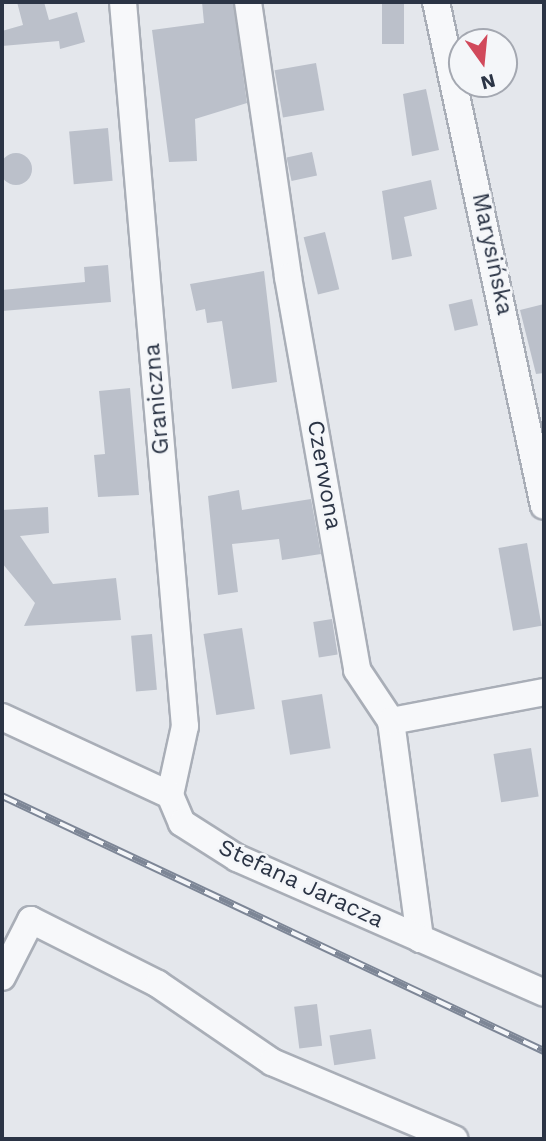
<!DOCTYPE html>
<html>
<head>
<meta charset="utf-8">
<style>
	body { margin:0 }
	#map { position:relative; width:546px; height:1141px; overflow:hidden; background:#e4e7ec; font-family:"Work Sans",sans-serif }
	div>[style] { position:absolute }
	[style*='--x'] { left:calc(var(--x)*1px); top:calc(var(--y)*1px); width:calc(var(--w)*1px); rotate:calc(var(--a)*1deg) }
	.building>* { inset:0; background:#bbc0ca; transform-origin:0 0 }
	.round { border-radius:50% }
	.roads { filter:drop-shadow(2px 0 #a9aeb7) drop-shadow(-2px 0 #a9aeb7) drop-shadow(0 2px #a9aeb7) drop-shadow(0 -2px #a9aeb7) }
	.minor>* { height:26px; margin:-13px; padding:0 13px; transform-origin:13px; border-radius:13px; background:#f7f8fa }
	.rail>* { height:8px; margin-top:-4px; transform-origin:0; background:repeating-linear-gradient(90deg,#f4f6f9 0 16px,#7d8696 0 32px); box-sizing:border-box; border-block:2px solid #7d8696 }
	span { translate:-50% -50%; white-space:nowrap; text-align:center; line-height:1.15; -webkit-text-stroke:5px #f4f6f9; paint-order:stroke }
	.street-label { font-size:23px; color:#2b3445 }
	.frame { position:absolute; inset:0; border:4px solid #2b3445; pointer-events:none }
	.north { position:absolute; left:448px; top:28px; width:70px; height:70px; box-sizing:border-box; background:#f4f6f9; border:2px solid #a4a8b1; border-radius:50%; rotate:165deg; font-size:19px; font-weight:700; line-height:28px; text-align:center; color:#2b3445 }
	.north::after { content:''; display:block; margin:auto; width:24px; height:32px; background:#d1495b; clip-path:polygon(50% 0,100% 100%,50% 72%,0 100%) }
</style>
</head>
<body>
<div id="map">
	<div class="building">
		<div style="clip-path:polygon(17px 2px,44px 2px,49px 20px,77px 12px,85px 42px,60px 49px,59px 41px,2px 46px,2px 31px,23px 25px)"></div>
		<div style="clip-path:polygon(202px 2px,233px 2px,247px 103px,195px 119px,197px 161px,169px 162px,152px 30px,204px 23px)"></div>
		<div style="left:382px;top:2px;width:22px;height:42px"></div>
		<div style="left:316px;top:63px;width:48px;height:42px;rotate:80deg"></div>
		<div style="clip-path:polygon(426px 89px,439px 150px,412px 156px,403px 94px)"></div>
		<div style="left:108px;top:128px;width:53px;height:39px;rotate:85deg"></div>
		<div style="left:312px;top:152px;width:24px;height:26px;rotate:78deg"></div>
		<div class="round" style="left:0;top:153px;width:32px;height:32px"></div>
		<div style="clip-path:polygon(431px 180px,437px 209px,404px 217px,412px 256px,392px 260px,382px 191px)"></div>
		<div style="left:325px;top:232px;width:59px;height:22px;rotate:76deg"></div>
		<div style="clip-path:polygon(108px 265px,111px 302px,2px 311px,2px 290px,85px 282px,84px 267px)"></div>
		<div style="clip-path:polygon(264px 271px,277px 382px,232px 389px,222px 321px,207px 323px,205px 309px,196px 311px,190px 284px)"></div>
		<div style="left:472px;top:299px;width:27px;height:24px;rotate:77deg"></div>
		<div style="clip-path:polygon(544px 304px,544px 373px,536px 374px,520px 310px)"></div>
		<div style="clip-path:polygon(130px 388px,139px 495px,98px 497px,94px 455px,105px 454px,99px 391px)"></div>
		<div style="clip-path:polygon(239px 490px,242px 510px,311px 499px,321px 554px,282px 560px,279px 539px,232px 544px,238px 592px,218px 595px,208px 496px)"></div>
		<div style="clip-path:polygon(48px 507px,49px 533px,20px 536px,53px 584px,116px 578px,121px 620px,24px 626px,35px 603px,2px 563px,2px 510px)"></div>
		<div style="left:527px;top:543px;width:84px;height:29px;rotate:80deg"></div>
		<div style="left:332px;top:619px;width:36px;height:19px;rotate:81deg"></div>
		<div style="left:242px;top:628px;width:82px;height:39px;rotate:81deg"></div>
		<div style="left:152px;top:634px;width:56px;height:21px;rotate:85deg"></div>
		<div style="left:322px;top:694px;width:55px;height:41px;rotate:81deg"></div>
		<div style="left:531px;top:748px;width:49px;height:38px;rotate:81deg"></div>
		<div style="left:317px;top:1004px;width:42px;height:23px;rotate:83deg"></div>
		<div style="left:371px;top:1029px;width:30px;height:42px;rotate:81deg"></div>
	</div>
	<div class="roads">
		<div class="minor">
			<div style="--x:123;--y:2;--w:727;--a:85.11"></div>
			<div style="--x:185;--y:726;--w:71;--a:102.3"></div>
			<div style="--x:248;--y:2;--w:278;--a:81.7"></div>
			<div style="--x:288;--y:277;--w:399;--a:80"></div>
			<div style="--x:357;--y:670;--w:61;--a:56.3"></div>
			<div style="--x:391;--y:721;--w:220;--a:82.4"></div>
			<div style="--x:436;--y:2;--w:515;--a:77.91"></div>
			<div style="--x:2;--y:717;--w:185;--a:24.9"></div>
			<div style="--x:170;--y:795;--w:30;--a:67"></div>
			<div style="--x:182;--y:823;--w:65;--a:32.5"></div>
			<div style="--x:237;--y:858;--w:335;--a:23.7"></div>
			<div style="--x:391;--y:721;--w:156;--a:-10.7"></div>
			<div style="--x:2;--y:977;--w:64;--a:-63"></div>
			<div style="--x:31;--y:920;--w:142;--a:26.7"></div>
			<div style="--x:158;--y:984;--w:138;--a:34.4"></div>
			<div style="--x:272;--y:1062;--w:198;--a:22.9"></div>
		</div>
	</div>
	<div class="rail">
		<div style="--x:2;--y:796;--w:599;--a:25.2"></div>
	</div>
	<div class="street-label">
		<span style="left:492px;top:254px;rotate:78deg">Marysińska</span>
		<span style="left:157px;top:399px;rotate:-95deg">Graniczna</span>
		<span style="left:324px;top:475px;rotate:80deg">Czerwona</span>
		<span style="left:301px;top:884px;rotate:25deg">Stefana Jaracza</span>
	</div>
	<div class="frame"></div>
	<div class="north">N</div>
</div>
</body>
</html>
